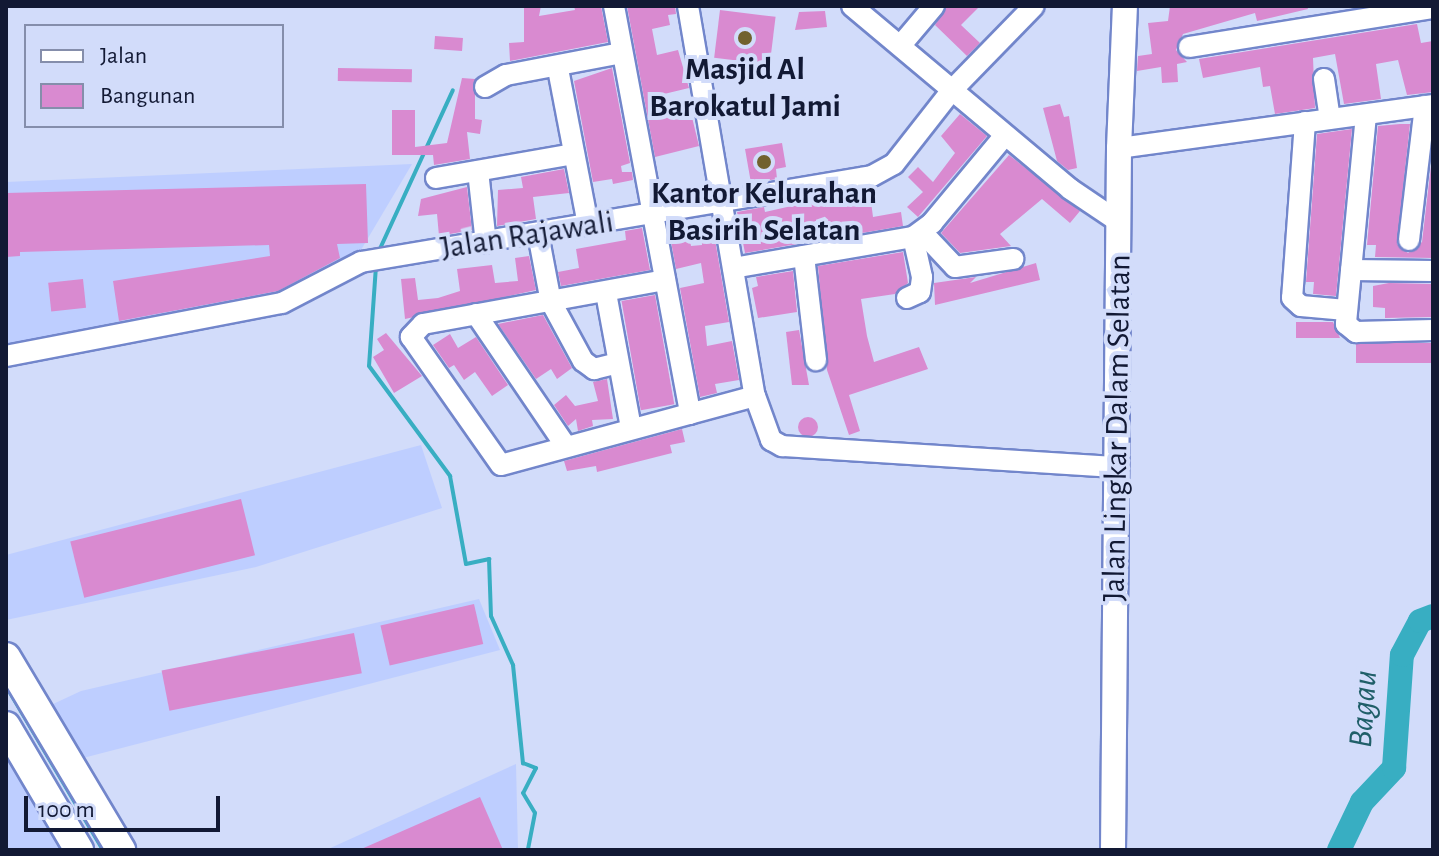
<!DOCTYPE html>
<html>
<head>
<meta charset="utf-8">
<style>
	body { margin:0 }
	#map { position:relative; width:1439px; height:856px; overflow:hidden; background:#d2dcfa; font-family:"Alegreya Sans",sans-serif }
	div>[style] { position:absolute }
	[style*='--x'] { left:calc(var(--x)*1px); top:calc(var(--y)*1px); width:calc(var(--w)*1px); rotate:calc(var(--a)*1deg) }
	.built>* { inset:0; background:#beceff }
	.stream>* { height:4px; margin:-2px; padding:0 2px; transform-origin:2px; border-radius:2px; background:#38aec2 }
	.river>* { height:24px; margin:-12px; padding:0 12px; transform-origin:12px; border-radius:12px; background:#38aec2 }
	.building>* { inset:0; background:#d98ad0; transform-origin:0 0 }
	.round { border-radius:50% }
	.roads { filter:drop-shadow(2px 0 #7286cb) drop-shadow(-2px 0 #7286cb) drop-shadow(0 2px #7286cb) drop-shadow(0 -2px #7286cb) }
	.minor>* { height:20px; margin:-10px; padding:0 10px; transform-origin:10px; border-radius:10px; background:#fff }
	.major>* { height:24px; margin:-12px; padding:0 12px; transform-origin:12px; border-radius:12px; background:#fff }
	.highway>* { height:28px; margin:-14px; padding:0 14px; transform-origin:14px; border-radius:14px; background:#fff }
	.dots>* { width:22px; height:22px; translate:-50% -50%; box-sizing:border-box; border:4px solid #d2dcfa; border-radius:50% }
	span { translate:-50% -50%; white-space:nowrap; text-align:center; line-height:1.15; -webkit-text-stroke:8px #d2dcfa; paint-order:stroke }
	.poi-label { font-size:32px; color:#121934; font-weight:700 }
	.street-label { font-size:32px; color:#121934 }
	.water-label { font-size:34px; color:#205f69; font-style:italic }
	.frame { position:absolute; inset:0; border:8px solid #121934; pointer-events:none }
	.legend { position:absolute; left:24px; top:24px; width:260px; height:104px; box-sizing:border-box; background:#d2dcfa; border:2px solid #858eab; margin:0; padding:10px 14px; list-style:none; font-size:24px; color:#121934 }
	.legend li { display:flex; align-items:center; gap:16px; height:40px }
	.legend b { width:40px; border:2px solid #858eab }
	.scale { position:absolute; left:24px; top:796px; width:196px; height:36px; box-sizing:border-box; border:4px solid #121934; border-top:0; padding-left:10px; font-size:24px; line-height:28px; white-space:nowrap; color:#121934; -webkit-text-stroke:6px #d2dcfa; paint-order:stroke }
</style>
</head>
<body>
<div id="map">
	<div class="built">
		<div style="clip-path:polygon(412px 164px,358px 255px,284px 297px,6px 346px,6px 182px)"></div>
		<div style="clip-path:polygon(421px 445px,442px 508px,256px 567px,6px 620px,6px 555px)"></div>
		<div style="clip-path:polygon(479px 599px,500px 650px,83px 758px,51px 705px,81px 691px)"></div>
		<div style="clip-path:polygon(6px 757px,62px 850px,6px 850px)"></div>
		<div style="clip-path:polygon(516px 764px,518px 850px,326px 850px)"></div>
	</div>
	<div class="stream">
		<div style="--x:378;--y:253;--w:179;--a:-65.3"></div>
		<div style="--x:376;--y:266;--w:100;--a:94"></div>
		<div style="--x:369;--y:366;--w:137;--a:53.6"></div>
		<div style="--x:450;--y:476;--w:89;--a:79.7"></div>
		<div style="--x:466;--y:564;--w:24;--a:-12"></div>
		<div style="--x:489;--y:559;--w:57;--a:88"></div>
		<div style="--x:491;--y:616;--w:54;--a:65.8"></div>
		<div style="--x:513;--y:665;--w:99;--a:84.2"></div>
		<div style="--x:523;--y:763;--w:14;--a:21"></div>
		<div style="--x:536;--y:768;--w:28;--a:117"></div>
		<div style="--x:523;--y:793;--w:23;--a:59"></div>
		<div style="--x:535;--y:813;--w:38;--a:101"></div>
		<div style="--x:6;--y:686;--w:191;--a:59.4"></div>
	</div>
	<div class="river">
		<div style="--x:1339;--y:850;--w:53;--a:-64.4"></div>
		<div style="--x:1362;--y:802;--w:47;--a:-46.7"></div>
		<div style="--x:1394;--y:768;--w:113;--a:-86"></div>
		<div style="--x:1402;--y:655;--w:38;--a:-62"></div>
		<div style="--x:1420;--y:621;--w:14;--a:-21"></div>
	</div>
	<div class="building">
		<div style="clip-path:polygon(524px 6px,541px 6px,539px 16px,575px 10px,574px 6px,601px 6px,608px 42px,510px 61px,509px 43px,524px 42px)"></div>
		<div style="clip-path:polygon(627px 6px,675px 6px,676px 14px,668px 15px,670px 25px,652px 29px,657px 55px,678px 50px,689px 88px,664px 94px,669px 114px,690px 109px,699px 146px,655px 157px)"></div>
		<div style="clip-path:polygon(947px 6px,980px 6px,961px 25px,980px 43px,967px 56px,935px 25px)"></div>
		<div style="clip-path:polygon(1170px 6px,1307px 6px,1308px 9px,1257px 21px,1255px 13px,1183px 34px,1176px 50px,1187px 62px,1177px 64px,1178px 82px,1162px 83px,1161px 67px,1137px 71px,1138px 56px,1152px 54px,1148px 23px,1168px 21px)"></div>
		<div style="left:720px;top:10px;width:56px;height:48px;rotate:7deg"></div>
		<div style="clip-path:polygon(825px 11px,827px 27px,795px 30px,799px 12px)"></div>
		<div style="clip-path:polygon(1417px 24px,1421px 43px,1433px 41px,1433px 92px,1407px 95px,1398px 60px,1376px 64px,1381px 99px,1344px 104px,1335px 54px,1313px 58px,1315px 108px,1275px 114px,1270px 86px,1263px 87px,1260px 67px,1203px 78px,1199px 59px)"></div>
		<div style="left:435px;top:36px;width:28px;height:13px;rotate:4deg"></div>
		<div style="left:338px;top:68px;width:74px;height:13px;rotate:1deg"></div>
		<div style="clip-path:polygon(612px 68px,630px 163px,621px 166px,622px 172px,632px 172px,633px 180px,613px 184px,612px 179px,593px 182px,574px 81px)"></div>
		<div style="clip-path:polygon(462px 78px,475px 79px,475px 119px,482px 120px,480px 134px,467px 132px,470px 159px,434px 165px,433px 155px,392px 155px,392px 110px,415px 110px,415px 147px,447px 143px)"></div>
		<div style="clip-path:polygon(1060px 104px,1064px 117px,1069px 116px,1077px 168px,1068px 170px,1057px 161px,1043px 108px)"></div>
		<div style="clip-path:polygon(960px 114px,987px 136px,918px 217px,907px 207px,923px 192px,908px 177px,918px 167px,933px 182px,955px 153px,941px 136px)"></div>
		<div style="clip-path:polygon(1400px 124px,1410px 124px,1397px 244px,1408px 253px,1422px 242px,1433px 149px,1433px 258px,1375px 257px,1376px 245px,1367px 245px,1378px 126px)"></div>
		<div style="clip-path:polygon(1352px 129px,1336px 296px,1313px 294px,1314px 282px,1306px 282px,1317px 134px)"></div>
		<div style="clip-path:polygon(782px 143px,786px 167px,776px 169px,777px 179px,751px 183px,745px 149px)"></div>
		<div style="clip-path:polygon(1009px 155px,1080px 211px,1070px 223px,1042px 199px,1000px 234px,1011px 246px,960px 253px,941px 233px)"></div>
		<div style="clip-path:polygon(564px 169px,569px 193px,533px 197px,536px 219px,497px 226px,498px 190px,523px 188px,521px 177px)"></div>
		<div style="clip-path:polygon(366px 184px,368px 243px,337px 244px,340px 258px,278px 291px,119px 321px,113px 281px,270px 256px,269px 245px,20px 252px,20px 256px,6px 257px,6px 193px)"></div>
		<div style="clip-path:polygon(467px 187px,472px 230px,439px 236px,437px 214px,418px 216px,421px 199px)"></div>
		<div style="clip-path:polygon(849px 193px,870px 194px,873px 217px,901px 212px,903px 226px,745px 253px,737px 212px,764px 207px,765px 212px)"></div>
		<div style="clip-path:polygon(686px 220px,691px 246px,702px 245px,701px 224px,712px 222px,729px 322px,705px 326px,707px 346px,732px 341px,739px 380px,715px 384px,717px 393px,700px 397px,680px 288px,704px 283px,701px 263px,676px 269px,670px 236px,671px 223px)"></div>
		<div style="clip-path:polygon(642px 228px,650px 270px,561px 286px,558px 272px,579px 268px,576px 249px,626px 240px,625px 231px)"></div>
		<div style="clip-path:polygon(903px 252px,908px 283px,895px 294px,861px 299px,867px 336px,874px 362px,919px 347px,928px 369px,849px 395px,860px 431px,849px 435px,827px 370px,818px 266px)"></div>
		<div style="clip-path:polygon(529px 256px,536px 290px,405px 319px,401px 279px,415px 278px,418px 300px,438px 298px,460px 291px,457px 269px,492px 265px,495px 283px,518px 281px,515px 258px)"></div>
		<div style="clip-path:polygon(1036px 263px,1040px 280px,935px 305px,934px 283px,976px 277px,970px 283px)"></div>
		<div style="clip-path:polygon(793px 271px,797px 312px,758px 318px,752px 288px,758px 286px,756px 277px)"></div>
		<div style="left:83px;top:279px;width:29px;height:35px;rotate:84deg"></div>
		<div style="clip-path:polygon(1389px 283px,1433px 284px,1433px 317px,1385px 318px,1385px 308px,1373px 307px,1373px 286px)"></div>
		<div style="left:655px;top:295px;width:111px;height:34px;rotate:80deg"></div>
		<div style="clip-path:polygon(543px 315px,572px 368px,557px 379px,551px 369px,536px 379px,498px 324px)"></div>
		<div style="clip-path:polygon(1296px 322px,1333px 322px,1340px 338px,1296px 338px)"></div>
		<div style="clip-path:polygon(799px 330px,809px 385px,792px 385px,786px 332px)"></div>
		<div style="clip-path:polygon(386px 333px,422px 376px,394px 393px,373px 357px,384px 350px,377px 339px)"></div>
		<div style="clip-path:polygon(450px 334px,458px 348px,476px 337px,508px 385px,492px 396px,475px 372px,464px 380px,454px 365px,449px 368px,433px 345px)"></div>
		<div style="left:1433px;top:343px;width:20px;height:77px;rotate:90deg"></div>
		<div style="clip-path:polygon(607px 379px,613px 419px,592px 420px,593px 426px,578px 431px,576px 419px,568px 426px,554px 405px,566px 395px,575px 406px,598px 401px,593px 382px)"></div>
		<div class="round" style="left:798px;top:417px;width:20px;height:20px"></div>
		<div style="clip-path:polygon(682px 429px,685px 442px,670px 445px,672px 453px,597px 472px,596px 466px,567px 471px,564px 461px)"></div>
		<div style="left:241px;top:499px;width:58px;height:176px;rotate:76deg"></div>
		<div style="left:474px;top:604px;width:41px;height:96px;rotate:77deg"></div>
		<div style="left:354px;top:633px;width:41px;height:196px;rotate:79deg"></div>
		<div style="clip-path:polygon(480px 797px,503px 850px,359px 850px)"></div>
	</div>
	<div class="roads">
		<div class="minor">
			<div style="--x:614;--y:6;--w:415;--a:79.4"></div>
			<div style="--x:688;--y:6;--w:396;--a:80.3"></div>
			<div style="--x:755;--y:396;--w:47;--a:70"></div>
			<div style="--x:771;--y:440;--w:13;--a:29"></div>
			<div style="--x:782;--y:446;--w:335;--a:3.6"></div>
			<div style="--x:852;--y:6;--w:285;--a:40"></div>
			<div style="--x:1070;--y:189;--w:59;--a:34"></div>
			<div style="--x:901;--y:45;--w:51;--a:-49.8"></div>
			<div style="--x:1189;--y:47;--w:247;--a:-9.1"></div>
			<div style="--x:558;--y:69;--w:159;--a:79.1"></div>
			<div style="--x:1324;--y:79;--w:40;--a:81.5"></div>
			<div style="--x:485;--y:87;--w:24;--a:-30"></div>
			<div style="--x:506;--y:75;--w:117;--a:-10.8"></div>
			<div style="--x:1366;--y:115;--w:210;--a:95.5"></div>
			<div style="--x:1346;--y:324;--w:13;--a:39"></div>
			<div style="--x:1356;--y:332;--w:77;--a:-1.5"></div>
			<div style="--x:1305;--y:122;--w:176;--a:94.2"></div>
			<div style="--x:1292;--y:298;--w:12;--a:42"></div>
			<div style="--x:1301;--y:306;--w:45;--a:5.1"></div>
			<div style="--x:1119;--y:148;--w:317;--a:-7.8"></div>
			<div style="--x:478;--y:171;--w:72;--a:83.7"></div>
			<div style="--x:436;--y:178;--w:139;--a:-9.9"></div>
			<div style="--x:922;--y:232;--w:48;--a:46.7"></div>
			<div style="--x:955;--y:267;--w:59;--a:-7.9"></div>
			<div style="--x:538;--y:234;--w:69;--a:79.2"></div>
			<div style="--x:551;--y:302;--w:67;--a:61.5"></div>
			<div style="--x:583;--y:361;--w:14;--a:36"></div>
			<div style="--x:594;--y:369;--w:25;--a:-14"></div>
			<div style="--x:1409;--y:240;--w:135;--a:-83.2"></div>
			<div style="--x:804;--y:256;--w:105;--a:83.4"></div>
			<div style="--x:733;--y:268;--w:183;--a:-9.8"></div>
			<div style="--x:913;--y:237;--w:24;--a:-36"></div>
			<div style="--x:932;--y:223;--w:114;--a:-50.3"></div>
			<div style="--x:1351;--y:270;--w:82;--a:0.7"></div>
			<div style="--x:665;--y:280;--w:246;--a:169.7"></div>
			<div style="--x:423;--y:324;--w:18;--a:133"></div>
			<div style="--x:411;--y:337;--w:156;--a:54.9"></div>
			<div style="--x:501;--y:465;--w:263;--a:-15.2"></div>
			<div style="--x:606;--y:293;--w:137;--a:79.5"></div>
			<div style="--x:907;--y:298;--w:14;--a:-25"></div>
			<div style="--x:920;--y:292;--w:15;--a:-82"></div>
			<div style="--x:922;--y:277;--w:41;--a:-102.7"></div>
			<div style="--x:476;--y:314;--w:158;--a:55.8"></div>
			<div style="--x:6;--y:356;--w:281;--a:-10.9"></div>
			<div style="--x:282;--y:303;--w:89;--a:-27.4"></div>
			<div style="--x:361;--y:262;--w:518;--a:-9.55"></div>
			<div style="--x:872;--y:176;--w:25;--a:-29"></div>
			<div style="--x:894;--y:164;--w:94;--a:-51.9"></div>
			<div style="--x:952;--y:90;--w:117;--a:-45.7"></div>
		</div>
		<div class="major">
			<div style="--x:1113;--y:850;--w:702;--a:-89.51"></div>
			<div style="--x:1119;--y:148;--w:142;--a:-87.6"></div>
		</div>
		<div class="highway">
			<div style="--x:6;--y:657;--w:225;--a:59.2"></div>
			<div style="--x:6;--y:726;--w:144;--a:59.5"></div>
		</div>
	</div>
	<div class="dots">
		<div style="left:745px;top:38px;background:#71612e"></div>
		<div style="left:764px;top:162px;background:#71612e"></div>
	</div>
	<div class="poi-label">
		<span style="left:745px;top:88px">Masjid Al<br>Barokatul Jami</span>
		<span style="left:764px;top:212px">Kantor Kelurahan<br>Basirih Selatan</span>
	</div>
	<div class="street-label">
		<span style="left:527px;top:235px;rotate:-9deg">Jalan Rajawali</span>
		<span style="left:1117px;top:428px;rotate:-89deg">Jalan Lingkar Dalam Selatan</span>
	</div>
	<div class="water-label">
		<span style="left:1364px;top:709px;rotate:-86deg">Bagau</span>
	</div>
	<div class="frame"></div>
	<ul class="legend">
	<li><b style="height:10px;background:#fff"></b>Jalan</li>
	<li><b style="height:22px;background:#d98ad0"></b>Bangunan</li>
	</ul>
	<div class="scale">100 m</div>
</div>
</body>
</html>
